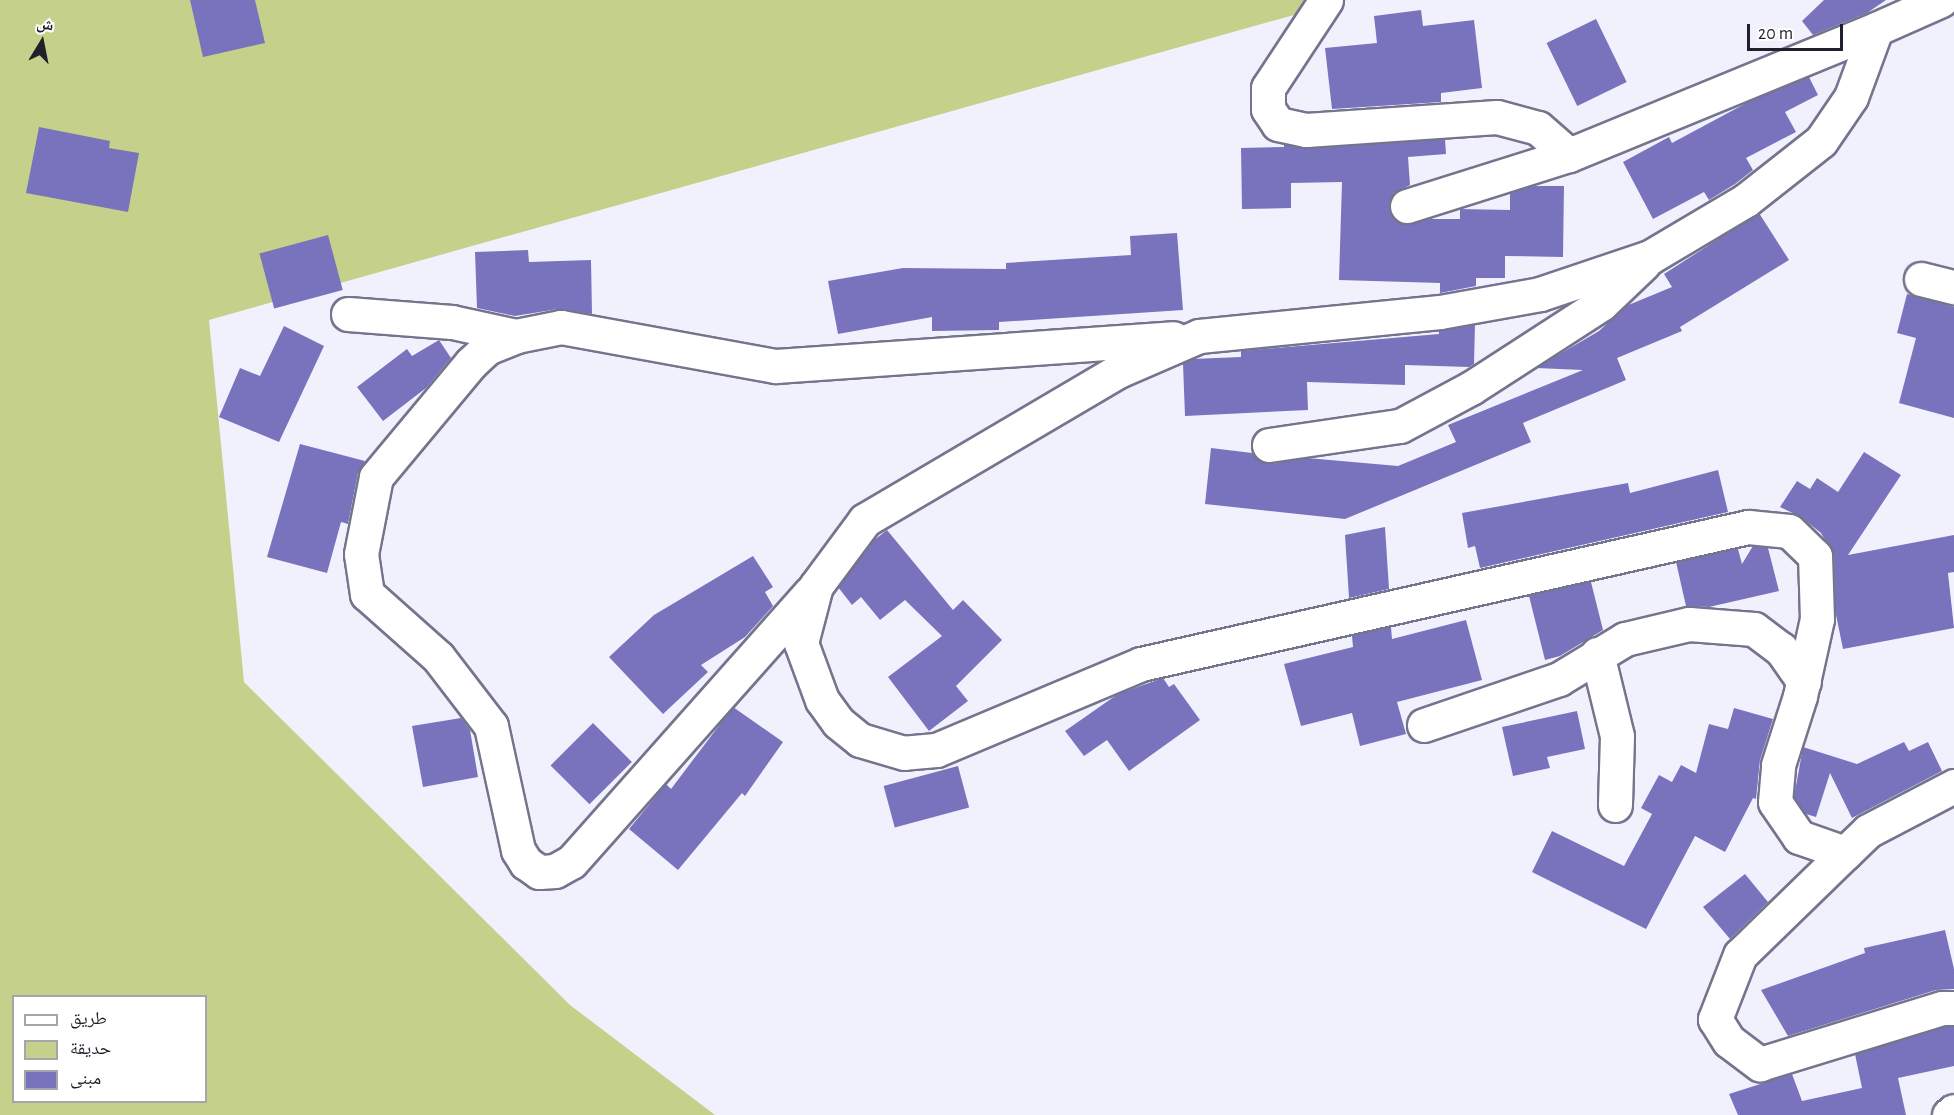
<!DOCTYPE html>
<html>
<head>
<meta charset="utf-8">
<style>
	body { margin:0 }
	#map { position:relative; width:1954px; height:1115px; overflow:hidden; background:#f1f1fd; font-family:"Alegreya Sans","Noto Naskh Arabic",sans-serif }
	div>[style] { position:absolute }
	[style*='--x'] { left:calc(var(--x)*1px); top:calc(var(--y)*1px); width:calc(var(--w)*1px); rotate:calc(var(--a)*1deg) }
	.green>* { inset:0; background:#c5d08a }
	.building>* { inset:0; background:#7973be; transform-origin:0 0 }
	.roads { filter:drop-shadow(2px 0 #75748d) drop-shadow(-2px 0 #75748d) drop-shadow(0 2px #75748d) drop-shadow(0 -2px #75748d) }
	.minor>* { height:33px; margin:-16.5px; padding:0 16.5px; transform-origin:16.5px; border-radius:16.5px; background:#fff }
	span { translate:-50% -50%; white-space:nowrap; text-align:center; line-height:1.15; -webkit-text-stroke:5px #fff; paint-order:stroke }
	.legend { position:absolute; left:12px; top:995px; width:195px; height:108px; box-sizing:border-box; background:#fff; border:2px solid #a6a5aa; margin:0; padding:8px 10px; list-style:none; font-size:18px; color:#201f2a }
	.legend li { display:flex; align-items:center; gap:12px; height:30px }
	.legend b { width:30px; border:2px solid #a6a5aa }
	.north { position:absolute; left:12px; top:12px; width:60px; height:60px; -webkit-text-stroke:4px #fff; paint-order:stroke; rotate:10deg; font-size:16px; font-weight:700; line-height:24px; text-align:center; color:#201f2a }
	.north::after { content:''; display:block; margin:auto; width:21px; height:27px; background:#201f2a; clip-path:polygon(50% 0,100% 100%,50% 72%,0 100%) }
	.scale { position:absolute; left:1747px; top:24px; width:96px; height:27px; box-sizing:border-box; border:3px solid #201f2a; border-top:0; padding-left:8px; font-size:18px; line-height:21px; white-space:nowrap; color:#201f2a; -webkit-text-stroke:4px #fff; paint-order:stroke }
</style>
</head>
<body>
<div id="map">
	<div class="green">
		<div style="clip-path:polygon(evenodd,0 0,1347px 0,209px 320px,244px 682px,570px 1005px,715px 1115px,0 1115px,0 0,14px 996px,206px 996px,206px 1102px,14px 1102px,14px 996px)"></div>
	</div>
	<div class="building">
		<div style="clip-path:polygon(190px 0,255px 0,265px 43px,203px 57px)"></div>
		<div style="clip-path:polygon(1824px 0,1886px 0,1867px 13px,1813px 35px,1802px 21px)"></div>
		<div style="clip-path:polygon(1421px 10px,1423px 26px,1474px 20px,1482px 88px,1441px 93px,1441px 102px,1332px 109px,1325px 48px,1377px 43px,1374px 16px)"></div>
		<div style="left:1596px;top:19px;width:70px;height:55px;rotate:64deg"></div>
		<div style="clip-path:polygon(1809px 77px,1818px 95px,1785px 112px,1796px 132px,1746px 158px,1753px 170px,1735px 184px,1709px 200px,1704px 192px,1653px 219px,1623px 162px,1669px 137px,1672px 143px,1752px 100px)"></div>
		<div style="clip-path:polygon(39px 127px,110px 141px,109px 148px,139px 153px,128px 212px,26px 193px)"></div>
		<div style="clip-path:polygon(1445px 139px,1446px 154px,1408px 157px,1410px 185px,1394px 193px,1389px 203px,1394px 219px,1412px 224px,1430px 219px,1460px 219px,1460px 209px,1510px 210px,1510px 193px,1534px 186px,1564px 186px,1563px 257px,1505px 256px,1505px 278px,1476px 278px,1476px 286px,1440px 293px,1440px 283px,1339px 280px,1342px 182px,1291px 183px,1291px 208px,1242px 209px,1241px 148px,1284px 147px,1284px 144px,1307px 149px)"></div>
		<div style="clip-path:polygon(1759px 213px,1789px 260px,1680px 327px,1682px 331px,1617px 358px,1626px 380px,1523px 423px,1531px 442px,1345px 519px,1205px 504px,1211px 448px,1252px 453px,1262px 462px,1271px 464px,1307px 458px,1398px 466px,1456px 442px,1448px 425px,1583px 370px,1536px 368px,1599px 331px,1626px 306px,1672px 287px,1664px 274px)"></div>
		<div style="clip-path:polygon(1177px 233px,1183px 310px,999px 322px,999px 330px,932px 331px,932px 317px,838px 334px,828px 281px,903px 268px,1006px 269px,1006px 263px,1131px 255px,1130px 236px)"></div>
		<div style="left:328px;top:235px;width:57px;height:71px;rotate:75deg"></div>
		<div style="clip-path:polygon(528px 250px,529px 262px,591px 260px,592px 314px,558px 309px,515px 316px,477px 308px,475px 252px)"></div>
		<div style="clip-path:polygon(1907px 294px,1954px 307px,1954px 418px,1899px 403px,1916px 338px,1897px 333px)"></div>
		<div style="clip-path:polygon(1475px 325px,1474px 364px,1469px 367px,1405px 365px,1405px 385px,1307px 382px,1308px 410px,1185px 416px,1183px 364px,1192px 359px,1241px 357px,1241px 351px,1439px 334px,1439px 331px)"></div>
		<div style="clip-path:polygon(284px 326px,324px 346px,279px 442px,219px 417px,240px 368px,260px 376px)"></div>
		<div style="clip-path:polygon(439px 340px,451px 358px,426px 388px,383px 421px,357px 387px,407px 349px,412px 356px)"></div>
		<div style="clip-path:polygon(300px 444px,365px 461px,358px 473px,348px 524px,341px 522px,327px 573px,267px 557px)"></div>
		<div style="clip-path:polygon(1864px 452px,1901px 475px,1848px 555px,1954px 535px,1954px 572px,1948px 573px,1954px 628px,1843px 649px,1835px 610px,1834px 555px,1821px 533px,1801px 517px,1780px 507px,1797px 481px,1810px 489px,1817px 478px,1838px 492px)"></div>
		<div style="clip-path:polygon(1718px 470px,1728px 512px,1480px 568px,1475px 546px,1468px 548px,1462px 513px,1628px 483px,1630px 493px)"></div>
		<div style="clip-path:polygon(1385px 527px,1389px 589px,1349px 598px,1345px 535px)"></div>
		<div style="clip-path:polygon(887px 530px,953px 610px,963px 600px,1002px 640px,956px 686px,968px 701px,929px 731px,888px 677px,942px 636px,905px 600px,880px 620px,861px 597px,852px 605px,838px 587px,873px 541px)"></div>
		<div style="clip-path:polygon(1753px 546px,1768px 548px,1779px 591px,1709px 607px,1686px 606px,1676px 562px,1738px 549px,1742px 564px)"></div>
		<div style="clip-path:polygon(753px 556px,773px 587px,765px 592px,773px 606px,745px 637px,701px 665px,708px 672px,663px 714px,609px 657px,654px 615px)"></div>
		<div style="clip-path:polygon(1591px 582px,1603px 630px,1560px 656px,1545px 660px,1529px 596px)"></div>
		<div style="clip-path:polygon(1466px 620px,1482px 680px,1397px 702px,1406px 734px,1360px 746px,1352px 713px,1301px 726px,1284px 664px,1353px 647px,1352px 636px,1391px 627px,1392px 639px)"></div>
		<div style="clip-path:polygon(1163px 678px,1169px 687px,1174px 684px,1200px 720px,1129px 771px,1107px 740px,1084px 756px,1065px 731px,1118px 694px)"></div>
		<div style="clip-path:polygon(733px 707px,783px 742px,745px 796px,742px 793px,678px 870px,629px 829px,666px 784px,671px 789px)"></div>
		<div style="clip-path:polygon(1734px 708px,1773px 719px,1760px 760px,1756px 799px,1753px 798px,1725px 852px,1695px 836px,1646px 929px,1532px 872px,1552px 831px,1624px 866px,1652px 814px,1641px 808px,1659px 775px,1672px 782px,1681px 765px,1696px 773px,1709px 724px,1728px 729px)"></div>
		<div style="clip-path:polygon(1577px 711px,1585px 749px,1547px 757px,1550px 768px,1513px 776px,1502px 727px)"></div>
		<div style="clip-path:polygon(461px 718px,470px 730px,478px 777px,423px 787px,412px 726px)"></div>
		<div style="left:593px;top:723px;width:55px;height:60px;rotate:45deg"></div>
		<div style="clip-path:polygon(1904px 742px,1909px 751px,1928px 742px,1942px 771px,1852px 818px,1830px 773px,1816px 817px,1806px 814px,1794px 797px,1803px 747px,1857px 764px)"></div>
		<div style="left:958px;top:766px;width:43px;height:77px;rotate:75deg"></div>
		<div style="clip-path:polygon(1745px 874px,1768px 902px,1730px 939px,1703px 907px)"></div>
		<div style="clip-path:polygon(1945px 930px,1954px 969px,1954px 989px,1936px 990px,1788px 1036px,1761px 990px,1865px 953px,1864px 948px)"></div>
		<div style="clip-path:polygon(1945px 1027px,1954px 1027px,1954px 1066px,1898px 1078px,1906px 1115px,1738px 1115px,1729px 1094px,1792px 1074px,1802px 1101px,1862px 1088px,1855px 1054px)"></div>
	</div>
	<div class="roads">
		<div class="minor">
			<div style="--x:1326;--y:0;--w:105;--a:123.4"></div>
			<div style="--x:1268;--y:88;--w:21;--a:90"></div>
			<div style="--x:1268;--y:109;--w:18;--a:56"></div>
			<div style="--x:1278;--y:124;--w:29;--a:12"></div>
			<div style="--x:1306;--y:130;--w:191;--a:-3.9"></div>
			<div style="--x:1497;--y:117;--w:42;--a:15"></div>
			<div style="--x:1538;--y:128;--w:41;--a:41.1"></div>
			<div style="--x:1407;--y:206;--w:170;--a:-17.5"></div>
			<div style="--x:1569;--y:155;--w:332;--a:-22.3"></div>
			<div style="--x:1921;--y:279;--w:34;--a:14"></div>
			<div style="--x:348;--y:314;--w:104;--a:4.4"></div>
			<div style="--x:452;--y:322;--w:66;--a:12.3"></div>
			<div style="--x:1269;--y:445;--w:132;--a:-8.3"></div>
			<div style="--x:1400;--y:426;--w:81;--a:-28.2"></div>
			<div style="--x:1471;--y:388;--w:155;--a:-32.9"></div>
			<div style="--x:1601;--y:304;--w:59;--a:-43.6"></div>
			<div style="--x:811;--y:592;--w:361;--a:131.6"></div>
			<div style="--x:571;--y:862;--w:18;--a:151"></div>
			<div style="--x:555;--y:871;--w:16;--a:176"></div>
			<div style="--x:539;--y:872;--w:16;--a:-145"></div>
			<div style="--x:526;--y:863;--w:15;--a:-122"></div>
			<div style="--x:518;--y:850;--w:127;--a:-102.3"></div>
			<div style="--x:491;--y:726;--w:87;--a:-127.5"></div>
			<div style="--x:438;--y:657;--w:95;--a:-138.4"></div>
			<div style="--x:367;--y:594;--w:40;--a:-98.5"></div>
			<div style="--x:361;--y:554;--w:78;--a:-79"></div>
			<div style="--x:376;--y:477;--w:148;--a:-50.2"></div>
			<div style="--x:471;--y:363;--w:22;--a:-43"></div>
			<div style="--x:487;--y:348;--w:31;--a:-22"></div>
			<div style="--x:516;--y:336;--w:46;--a:-11.3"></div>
			<div style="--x:561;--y:327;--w:219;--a:10.3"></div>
			<div style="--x:776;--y:366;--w:398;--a:-4"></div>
			<div style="--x:1597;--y:654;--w:84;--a:76.3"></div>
			<div style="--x:1617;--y:736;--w:69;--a:91.7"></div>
			<div style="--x:1424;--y:725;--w:143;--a:-18.8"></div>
			<div style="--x:1559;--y:679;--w:77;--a:-31.2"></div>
			<div style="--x:1625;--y:639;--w:66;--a:-13.2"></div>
			<div style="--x:1689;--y:624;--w:65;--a:4.4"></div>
			<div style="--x:1754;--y:629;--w:34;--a:37"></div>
			<div style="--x:1781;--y:649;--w:40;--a:55.1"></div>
			<div style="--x:1954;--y:786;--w:97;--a:152.4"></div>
			<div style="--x:1868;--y:831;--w:32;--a:136"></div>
			<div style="--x:1845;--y:853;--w:146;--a:135.8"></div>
			<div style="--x:1740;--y:955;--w:69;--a:111.3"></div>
			<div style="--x:1715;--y:1019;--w:26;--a:58"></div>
			<div style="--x:1729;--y:1041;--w:39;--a:37"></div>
			<div style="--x:1760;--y:1064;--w:190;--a:-17.1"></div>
			<div style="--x:1942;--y:1008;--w:12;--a:0"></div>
			<div style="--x:1845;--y:853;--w:49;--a:-160.8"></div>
			<div style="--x:1799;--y:837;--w:42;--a:-124.4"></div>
			<div style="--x:1775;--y:802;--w:37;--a:-85"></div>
			<div style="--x:1778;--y:765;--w:72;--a:-72.3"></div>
			<div style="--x:1800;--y:696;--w:79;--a:-77.6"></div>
			<div style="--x:1817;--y:619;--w:63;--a:-91.8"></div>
			<div style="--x:1815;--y:556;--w:36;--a:-136"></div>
			<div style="--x:1789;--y:531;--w:41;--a:-174.4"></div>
			<div style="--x:1748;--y:527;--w:622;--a:167.28"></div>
			<div style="--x:1141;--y:664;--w:222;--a:157.2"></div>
			<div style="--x:936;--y:750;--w:32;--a:175"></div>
			<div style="--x:904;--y:753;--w:46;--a:-163.5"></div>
			<div style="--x:860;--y:740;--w:28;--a:-141"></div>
			<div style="--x:838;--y:722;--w:27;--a:-126"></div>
			<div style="--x:822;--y:700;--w:61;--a:-110.2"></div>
			<div style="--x:801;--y:643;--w:59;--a:-75.3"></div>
			<div style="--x:816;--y:586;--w:82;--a:-53.4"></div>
			<div style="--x:865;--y:520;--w:294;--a:-30.5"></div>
			<div style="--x:1118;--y:371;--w:88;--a:-23.4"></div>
			<div style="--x:1199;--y:336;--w:242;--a:-5.7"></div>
			<div style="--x:1440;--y:312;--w:102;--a:-10.2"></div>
			<div style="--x:1540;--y:294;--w:116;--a:-18.6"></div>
			<div style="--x:1650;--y:257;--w:112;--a:-30.7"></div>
			<div style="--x:1746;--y:200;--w:95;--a:-38.2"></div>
			<div style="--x:1821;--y:141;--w:53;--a:-55.7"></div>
			<div style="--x:1851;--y:97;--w:72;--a:-69.8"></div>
			<div style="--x:1876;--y:29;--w:71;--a:-24"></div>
			<div style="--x:1949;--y:1115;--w:6;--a:-39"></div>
		</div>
	</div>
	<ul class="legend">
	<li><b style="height:8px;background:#fff"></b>طريق</li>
	<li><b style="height:16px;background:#c5d08a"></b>حديقة</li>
	<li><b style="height:16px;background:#7973be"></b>مبنى</li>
	</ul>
	<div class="north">ش</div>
	<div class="scale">20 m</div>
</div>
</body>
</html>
